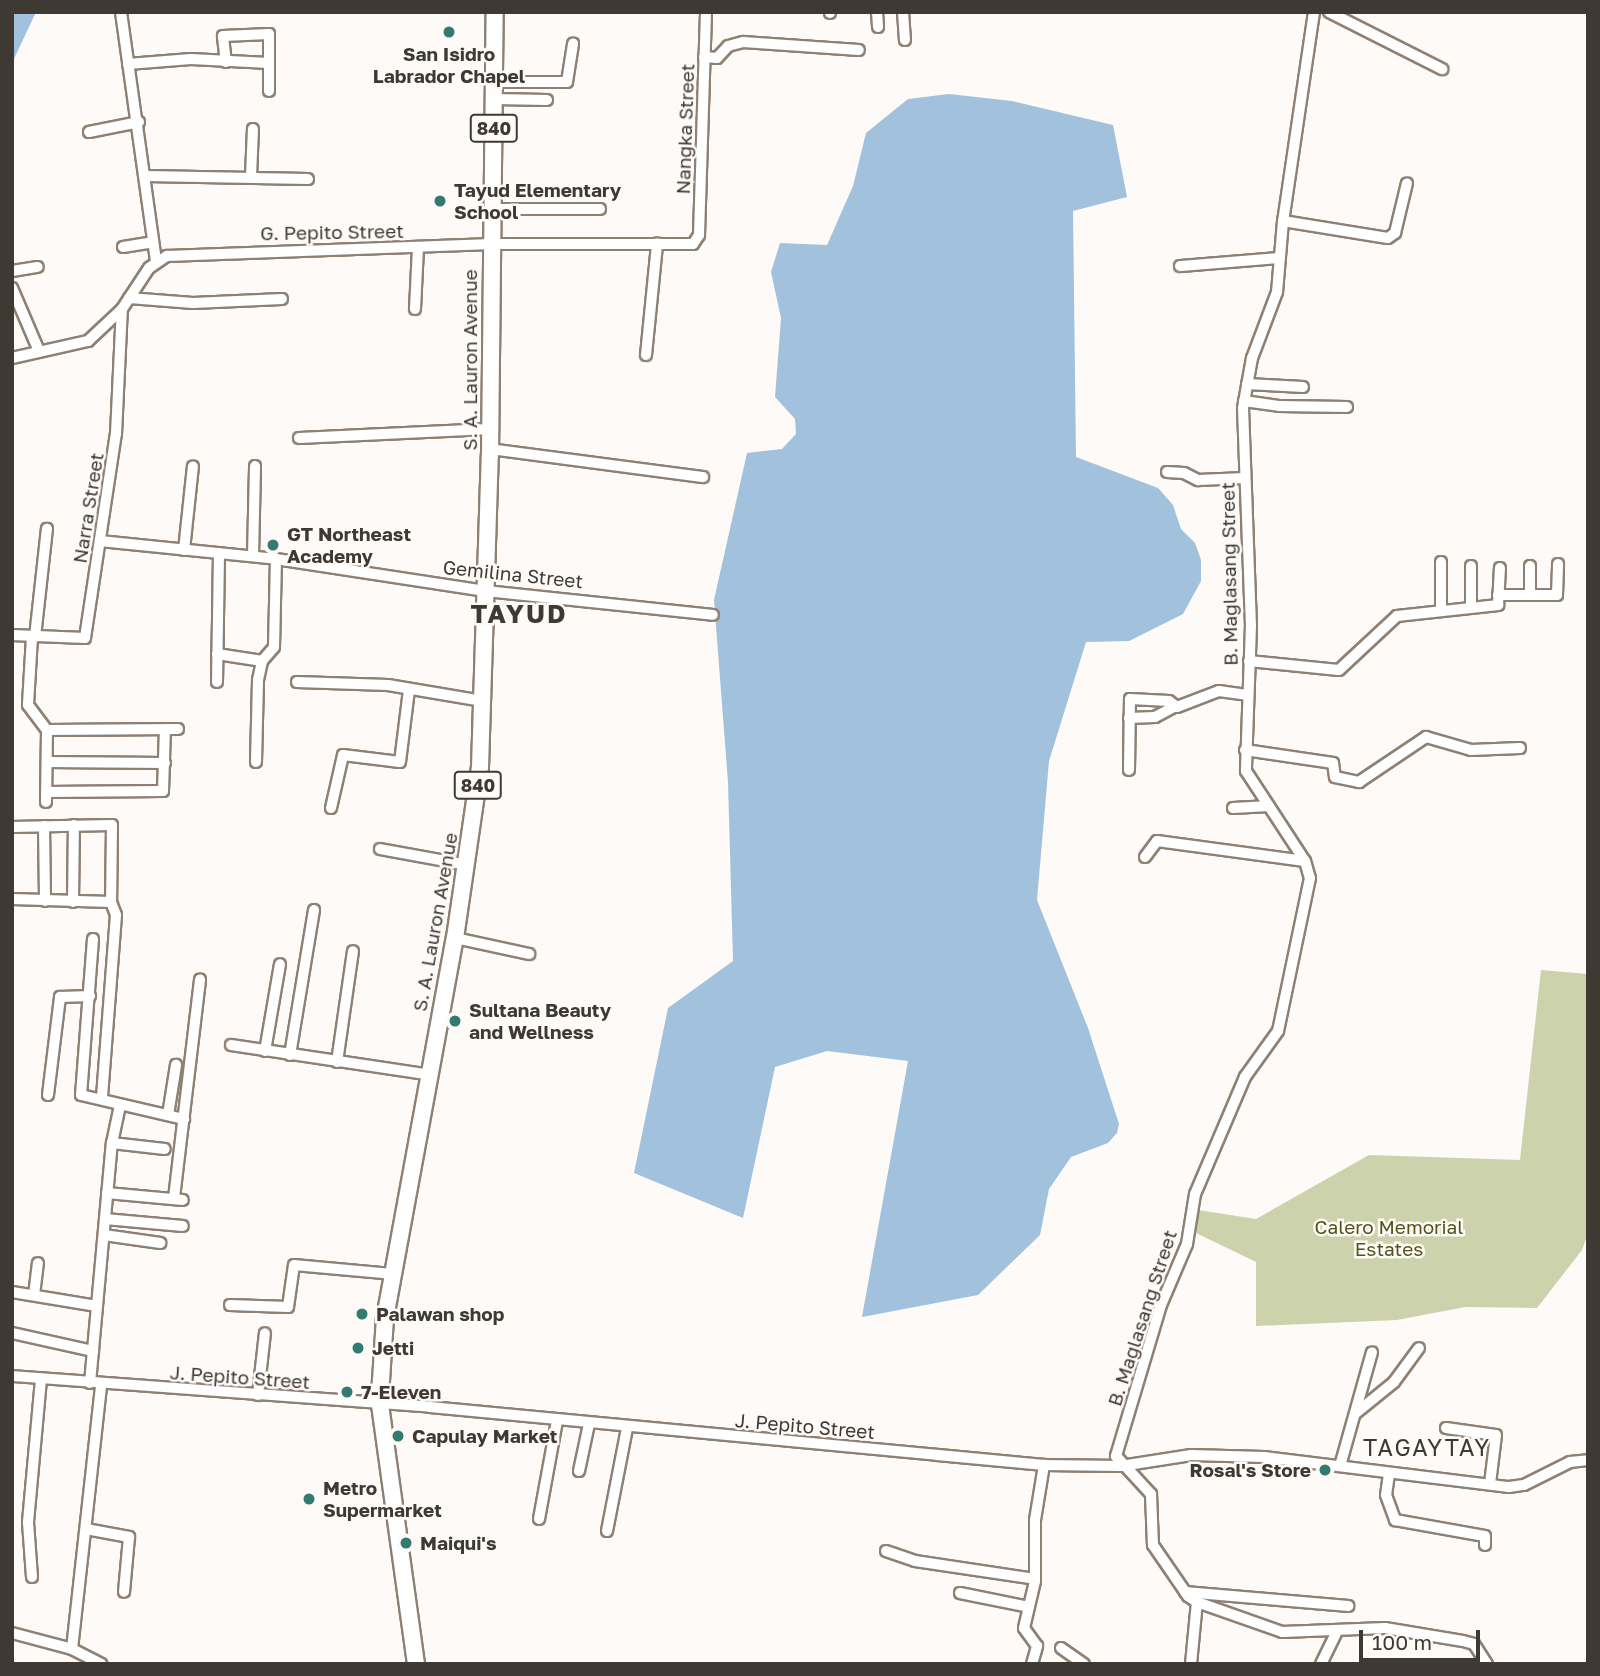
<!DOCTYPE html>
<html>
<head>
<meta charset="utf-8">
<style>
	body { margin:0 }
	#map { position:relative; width:1600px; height:1676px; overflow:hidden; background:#fdfaf7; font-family:"Golos Text",sans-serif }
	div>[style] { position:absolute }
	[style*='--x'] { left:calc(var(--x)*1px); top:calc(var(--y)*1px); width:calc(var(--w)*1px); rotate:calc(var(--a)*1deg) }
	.green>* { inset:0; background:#ccd2ac }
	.water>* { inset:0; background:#a1c1dd }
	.roads { filter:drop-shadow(2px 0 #8f8074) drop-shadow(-2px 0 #8f8074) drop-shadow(0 2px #8f8074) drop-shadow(0 -2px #8f8074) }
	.minor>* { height:10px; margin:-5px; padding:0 5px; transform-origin:5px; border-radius:5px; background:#fff }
	.highway>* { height:16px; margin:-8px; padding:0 8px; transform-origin:8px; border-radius:8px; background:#fff }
	.dots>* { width:19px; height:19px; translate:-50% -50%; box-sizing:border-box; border:4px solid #fdfaf7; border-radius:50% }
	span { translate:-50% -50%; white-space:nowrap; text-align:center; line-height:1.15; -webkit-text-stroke:5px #fdfaf7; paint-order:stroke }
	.shield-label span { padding:2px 5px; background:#fdfaf7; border:2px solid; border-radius:5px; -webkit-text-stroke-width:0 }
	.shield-label { font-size:18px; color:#3f3933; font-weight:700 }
	.poi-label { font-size:19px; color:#3f3933; font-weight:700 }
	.left { translate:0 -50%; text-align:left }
	.right { translate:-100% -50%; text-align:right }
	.street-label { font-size:19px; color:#3f3933 }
	.park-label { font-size:19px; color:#505517 }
	.quarter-label { font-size:23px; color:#3f3933; letter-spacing:2px }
	.district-label { font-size:26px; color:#3f3933; font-weight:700; letter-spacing:2px }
	.frame { position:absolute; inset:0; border:14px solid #3f3933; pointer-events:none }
	.scale { position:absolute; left:1359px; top:1630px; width:121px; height:32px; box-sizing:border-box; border:4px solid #3f3933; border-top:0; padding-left:9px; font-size:21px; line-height:24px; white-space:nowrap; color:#3f3933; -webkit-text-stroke:5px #fdfaf7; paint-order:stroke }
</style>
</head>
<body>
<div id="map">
	<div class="green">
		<div style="clip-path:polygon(1541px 970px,1588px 974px,1588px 1233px,1582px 1250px,1537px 1308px,1465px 1307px,1397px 1320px,1256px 1326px,1256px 1262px,1194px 1232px,1198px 1210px,1256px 1219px,1369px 1155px,1520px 1160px)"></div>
	</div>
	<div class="water">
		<div style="clip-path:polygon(12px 12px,36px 12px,12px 63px)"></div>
		<div style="clip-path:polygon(949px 94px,1012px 101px,1113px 125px,1127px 197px,1073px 211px,1076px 457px,1158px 488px,1173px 505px,1181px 529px,1195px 543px,1201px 560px,1201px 581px,1183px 614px,1129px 641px,1086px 642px,1049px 761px,1037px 900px,1088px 1028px,1119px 1124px,1117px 1133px,1108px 1143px,1071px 1157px,1049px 1189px,1040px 1235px,978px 1295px,862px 1317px,908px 1061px,827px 1051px,775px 1067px,743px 1218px,634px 1173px,668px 1008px,733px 961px,728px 782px,714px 600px,747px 453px,782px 449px,796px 434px,795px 419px,775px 397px,781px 318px,771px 272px,780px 243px,827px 245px,853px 186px,866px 133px,908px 99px)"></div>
	</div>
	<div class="roads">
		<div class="minor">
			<div style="--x:121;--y:12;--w:252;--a:82"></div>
			<div style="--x:830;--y:12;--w:1;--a:90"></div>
			<div style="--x:877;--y:12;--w:15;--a:86"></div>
			<div style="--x:903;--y:12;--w:28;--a:86"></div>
			<div style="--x:1314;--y:12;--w:211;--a:98.4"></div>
			<div style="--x:1283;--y:221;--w:71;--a:94.8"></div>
			<div style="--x:1277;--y:292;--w:71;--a:110.7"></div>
			<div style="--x:1252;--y:358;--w:51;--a:100.2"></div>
			<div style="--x:1243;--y:408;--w:217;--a:87.9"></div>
			<div style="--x:1251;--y:625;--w:146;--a:92"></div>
			<div style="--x:1246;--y:771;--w:108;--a:56.8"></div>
			<div style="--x:1305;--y:861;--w:18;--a:74"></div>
			<div style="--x:1310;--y:878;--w:156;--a:101.8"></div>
			<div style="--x:1278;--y:1031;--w:57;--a:125.7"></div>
			<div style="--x:1245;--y:1077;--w:127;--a:113.1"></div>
			<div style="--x:1195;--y:1194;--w:51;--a:99.1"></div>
			<div style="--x:1187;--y:1244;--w:66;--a:113.1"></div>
			<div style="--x:1161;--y:1305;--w:158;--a:106.6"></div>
			<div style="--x:1116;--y:1456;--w:52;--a:47.4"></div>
			<div style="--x:1151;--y:1494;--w:51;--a:87.8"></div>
			<div style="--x:1153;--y:1545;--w:62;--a:55.5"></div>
			<div style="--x:1188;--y:1596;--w:11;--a:34"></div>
			<div style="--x:1197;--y:1602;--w:90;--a:19.4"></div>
			<div style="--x:1282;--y:1632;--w:103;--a:-2.2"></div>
			<div style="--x:1385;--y:1628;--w:79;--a:9.5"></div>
			<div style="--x:1463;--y:1641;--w:11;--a:15"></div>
			<div style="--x:1474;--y:1644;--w:24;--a:57"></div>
			<div style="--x:1329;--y:12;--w:127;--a:26.8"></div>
			<div style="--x:704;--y:57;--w:13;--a:4"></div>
			<div style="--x:717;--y:58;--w:16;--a:-47"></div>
			<div style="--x:728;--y:46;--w:16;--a:-15"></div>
			<div style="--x:743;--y:42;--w:116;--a:3.9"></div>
			<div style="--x:226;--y:62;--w:26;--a:-97"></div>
			<div style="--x:223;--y:36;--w:46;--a:-2.5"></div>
			<div style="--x:269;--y:34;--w:57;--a:90"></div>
			<div style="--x:128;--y:64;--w:63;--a:-4.5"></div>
			<div style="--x:191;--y:59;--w:78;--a:2.9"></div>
			<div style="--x:494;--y:82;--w:73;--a:0"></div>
			<div style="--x:567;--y:82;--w:39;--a:-81"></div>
			<div style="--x:494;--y:99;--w:53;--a:1.1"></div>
			<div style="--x:89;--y:132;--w:51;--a:-11.3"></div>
			<div style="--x:146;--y:176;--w:162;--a:1.1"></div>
			<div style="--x:251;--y:176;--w:47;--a:-87.6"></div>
			<div style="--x:494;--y:209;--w:106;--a:0"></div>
			<div style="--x:1283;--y:221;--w:106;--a:9.2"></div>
			<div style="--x:1388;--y:238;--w:9;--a:-36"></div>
			<div style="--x:1395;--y:233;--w:51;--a:-76.5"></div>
			<div style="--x:123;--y:247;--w:30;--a:-9"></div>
			<div style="--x:1180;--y:266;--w:100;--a:-4.6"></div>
			<div style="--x:12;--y:271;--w:26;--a:-9"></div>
			<div style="--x:12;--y:288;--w:69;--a:66.8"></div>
			<div style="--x:129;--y:298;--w:64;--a:4.5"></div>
			<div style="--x:193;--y:303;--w:89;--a:-2.6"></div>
			<div style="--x:415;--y:309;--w:62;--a:-87.2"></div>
			<div style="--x:646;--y:355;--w:112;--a:-84.3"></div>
			<div style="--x:12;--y:358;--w:78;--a:-12.6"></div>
			<div style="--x:88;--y:341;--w:47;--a:-43.3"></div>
			<div style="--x:122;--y:309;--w:49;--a:-56.6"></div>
			<div style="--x:149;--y:268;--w:22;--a:-34"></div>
			<div style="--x:167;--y:256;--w:325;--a:-2.1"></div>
			<div style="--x:492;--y:244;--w:201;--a:0"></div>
			<div style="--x:693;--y:244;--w:11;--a:-56"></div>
			<div style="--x:699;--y:235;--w:223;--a:-88.2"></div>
			<div style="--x:1247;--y:384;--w:56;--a:3.1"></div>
			<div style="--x:1244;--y:401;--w:35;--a:8"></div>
			<div style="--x:1279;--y:406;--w:68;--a:0.8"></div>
			<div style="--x:299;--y:438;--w:191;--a:-2.7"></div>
			<div style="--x:490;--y:449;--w:215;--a:7.5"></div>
			<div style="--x:1167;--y:472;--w:17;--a:3"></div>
			<div style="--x:1184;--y:473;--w:16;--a:27"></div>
			<div style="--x:1198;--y:480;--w:47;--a:-2.4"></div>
			<div style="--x:100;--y:541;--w:177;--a:5.8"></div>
			<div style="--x:276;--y:559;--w:212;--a:8.7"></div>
			<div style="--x:486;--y:591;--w:228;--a:6"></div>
			<div style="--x:184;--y:550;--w:84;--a:-83.9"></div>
			<div style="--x:253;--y:556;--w:90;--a:-88.7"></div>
			<div style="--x:1530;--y:566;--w:29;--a:90"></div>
			<div style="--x:1498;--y:595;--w:59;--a:0"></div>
			<div style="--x:1557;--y:595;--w:31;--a:-88"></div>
			<div style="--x:1471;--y:607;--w:41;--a:-90"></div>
			<div style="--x:1441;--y:610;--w:48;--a:-90"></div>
			<div style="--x:12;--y:635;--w:73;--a:2.4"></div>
			<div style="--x:85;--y:638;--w:206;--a:-81.4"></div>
			<div style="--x:116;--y:434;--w:125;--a:-87.3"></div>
			<div style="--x:32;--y:637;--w:68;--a:93.4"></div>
			<div style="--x:28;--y:705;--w:31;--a:53"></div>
			<div style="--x:47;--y:730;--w:131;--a:-0.4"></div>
			<div style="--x:35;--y:637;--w:109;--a:-83.7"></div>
			<div style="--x:217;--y:654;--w:46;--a:8.8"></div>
			<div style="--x:1249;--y:661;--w:90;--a:5.7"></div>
			<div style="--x:1339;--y:670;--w:79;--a:-43"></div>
			<div style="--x:1397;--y:616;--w:102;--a:-6.2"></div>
			<div style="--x:1498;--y:605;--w:37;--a:-87"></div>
			<div style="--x:217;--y:682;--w:129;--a:-89.1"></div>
			<div style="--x:297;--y:682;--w:91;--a:1.9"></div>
			<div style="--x:388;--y:685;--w:96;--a:9.6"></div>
			<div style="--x:1129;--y:718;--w:26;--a:-2"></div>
			<div style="--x:1155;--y:717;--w:21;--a:-28"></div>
			<div style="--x:1245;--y:750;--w:89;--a:8.4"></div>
			<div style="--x:1333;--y:763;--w:14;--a:82"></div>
			<div style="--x:1335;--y:777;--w:25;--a:12"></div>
			<div style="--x:1359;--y:782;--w:81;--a:-33.9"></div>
			<div style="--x:1426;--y:737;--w:47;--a:16.1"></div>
			<div style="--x:1471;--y:750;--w:49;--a:-2.3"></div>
			<div style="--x:47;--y:762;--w:118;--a:0.5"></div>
			<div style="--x:256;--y:762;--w:82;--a:-88.6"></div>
			<div style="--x:258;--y:680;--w:19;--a:-78"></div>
			<div style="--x:262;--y:661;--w:18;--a:-49"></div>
			<div style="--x:274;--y:647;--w:88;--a:-88.7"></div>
			<div style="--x:1129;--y:770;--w:71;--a:-89.2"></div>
			<div style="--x:1130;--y:699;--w:39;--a:3"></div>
			<div style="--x:1169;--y:701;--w:10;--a:37"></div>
			<div style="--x:1177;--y:707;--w:45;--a:-20.9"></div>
			<div style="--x:1219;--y:691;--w:28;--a:8"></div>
			<div style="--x:46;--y:792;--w:117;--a:-0.5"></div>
			<div style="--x:163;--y:791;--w:62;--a:-88.2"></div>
			<div style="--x:46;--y:802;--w:72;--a:-89.2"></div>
			<div style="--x:331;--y:808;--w:54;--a:-77.2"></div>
			<div style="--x:343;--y:755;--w:57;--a:7"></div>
			<div style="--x:400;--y:762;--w:73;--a:-82.9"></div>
			<div style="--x:1233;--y:808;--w:36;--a:-3"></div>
			<div style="--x:44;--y:826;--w:75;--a:89.2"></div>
			<div style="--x:12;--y:827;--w:100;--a:-1.1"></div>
			<div style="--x:112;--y:825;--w:77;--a:90.7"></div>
			<div style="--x:111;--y:902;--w:14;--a:69"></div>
			<div style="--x:116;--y:915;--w:183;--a:94.4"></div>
			<div style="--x:380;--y:849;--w:88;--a:10.4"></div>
			<div style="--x:1145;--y:857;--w:20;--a:-53"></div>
			<div style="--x:1157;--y:841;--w:149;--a:7.7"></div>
			<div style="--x:12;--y:899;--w:99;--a:1.7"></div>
			<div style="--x:73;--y:902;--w:77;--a:-89.3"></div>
			<div style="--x:455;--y:938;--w:76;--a:12.2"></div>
			<div style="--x:93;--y:939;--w:156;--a:94.4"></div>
			<div style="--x:81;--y:1095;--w:106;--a:13.1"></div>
			<div style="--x:231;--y:1045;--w:202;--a:8.5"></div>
			<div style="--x:265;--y:1051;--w:88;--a:-80.2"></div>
			<div style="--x:290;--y:1055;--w:147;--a:-80.6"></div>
			<div style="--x:337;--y:1062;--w:112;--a:-81.8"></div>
			<div style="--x:48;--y:1095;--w:99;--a:-83"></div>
			<div style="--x:60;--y:997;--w:30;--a:-2"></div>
			<div style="--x:168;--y:1115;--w:51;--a:-80.9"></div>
			<div style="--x:112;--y:1143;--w:53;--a:6.5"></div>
			<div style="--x:107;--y:1193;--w:76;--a:5.3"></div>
			<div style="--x:174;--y:1198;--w:220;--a:-83.2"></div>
			<div style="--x:105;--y:1219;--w:78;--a:5.1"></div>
			<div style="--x:104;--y:1235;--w:57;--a:8.1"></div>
			<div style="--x:12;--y:1292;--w:86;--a:9.4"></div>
			<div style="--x:34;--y:1295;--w:32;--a:-83"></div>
			<div style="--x:230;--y:1305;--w:58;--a:2"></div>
			<div style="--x:288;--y:1307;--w:42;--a:-81.9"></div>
			<div style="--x:294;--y:1265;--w:98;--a:5.2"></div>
			<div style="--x:12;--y:1333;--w:83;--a:12.5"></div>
			<div style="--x:12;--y:1376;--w:419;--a:4.2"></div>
			<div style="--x:430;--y:1407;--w:617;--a:5.4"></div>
			<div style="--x:1044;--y:1465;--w:77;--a:0.7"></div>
			<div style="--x:1121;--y:1466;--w:71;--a:-8.9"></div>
			<div style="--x:1191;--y:1455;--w:73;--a:1.6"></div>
			<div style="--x:1264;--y:1457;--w:247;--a:7"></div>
			<div style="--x:1509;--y:1487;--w:15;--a:-8"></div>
			<div style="--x:1524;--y:1485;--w:51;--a:-26.6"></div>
			<div style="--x:1570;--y:1462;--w:18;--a:-6"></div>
			<div style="--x:90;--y:1383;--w:241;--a:-84.8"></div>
			<div style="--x:112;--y:1143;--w:39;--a:-78"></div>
			<div style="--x:258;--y:1395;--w:62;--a:-83.6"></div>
			<div style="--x:1356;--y:1413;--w:49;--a:-39.2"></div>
			<div style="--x:1394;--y:1382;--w:42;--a:-53.7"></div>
			<div style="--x:1446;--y:1428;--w:50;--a:8"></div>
			<div style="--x:1496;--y:1435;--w:49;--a:97"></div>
			<div style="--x:1340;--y:1466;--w:118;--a:-74.3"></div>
			<div style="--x:579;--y:1471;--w:48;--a:-78"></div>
			<div style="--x:1389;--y:1474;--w:21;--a:98"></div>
			<div style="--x:1386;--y:1495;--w:27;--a:70"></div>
			<div style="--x:1395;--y:1520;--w:91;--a:10.1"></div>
			<div style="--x:1485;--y:1536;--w:9;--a:90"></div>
			<div style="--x:539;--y:1519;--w:100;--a:-79.6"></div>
			<div style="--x:86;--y:1529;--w:44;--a:10.5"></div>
			<div style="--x:129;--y:1537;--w:55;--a:95.2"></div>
			<div style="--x:607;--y:1531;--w:105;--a:-79"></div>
			<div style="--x:886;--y:1551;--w:31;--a:19"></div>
			<div style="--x:915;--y:1561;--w:121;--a:8.5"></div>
			<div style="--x:32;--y:1577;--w:55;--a:-94.2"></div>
			<div style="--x:28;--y:1522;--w:144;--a:-84.8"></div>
			<div style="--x:1185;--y:1592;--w:164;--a:4.9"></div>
			<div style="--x:960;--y:1593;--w:70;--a:11.5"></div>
			<div style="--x:12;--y:1633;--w:62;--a:14.9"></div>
			<div style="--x:72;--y:1649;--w:33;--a:27"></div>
			<div style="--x:1061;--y:1648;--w:28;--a:35"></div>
			<div style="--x:72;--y:1649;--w:265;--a:-83.7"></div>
			<div style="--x:1032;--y:1664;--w:19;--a:-74"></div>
			<div style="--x:1037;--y:1646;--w:22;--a:-126"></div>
			<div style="--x:1024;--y:1628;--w:48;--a:-76.8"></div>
			<div style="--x:1035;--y:1581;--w:61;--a:-90"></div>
			<div style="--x:1035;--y:1520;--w:56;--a:-80.7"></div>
			<div style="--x:1191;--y:1664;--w:62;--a:-84.5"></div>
			<div style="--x:1321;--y:1664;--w:34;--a:-64"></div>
		</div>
		<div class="highway">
			<div style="--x:416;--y:1664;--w:262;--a:-97.9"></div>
			<div style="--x:380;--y:1404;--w:23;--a:-88"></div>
			<div style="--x:381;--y:1381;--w:63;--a:-86.4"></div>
			<div style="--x:385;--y:1318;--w:386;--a:-79.6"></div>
			<div style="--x:455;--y:938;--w:173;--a:-81.7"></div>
			<div style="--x:480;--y:767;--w:313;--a:-88.2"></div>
			<div style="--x:490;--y:454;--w:442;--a:-89.4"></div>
		</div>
	</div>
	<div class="dots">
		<div style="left:449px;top:32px;background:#337a71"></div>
		<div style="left:440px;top:201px;background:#337a71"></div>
		<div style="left:273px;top:545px;background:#337a71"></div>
		<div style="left:455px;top:1021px;background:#337a71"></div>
		<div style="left:362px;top:1314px;background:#337a71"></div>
		<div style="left:358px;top:1348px;background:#337a71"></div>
		<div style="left:347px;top:1392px;background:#337a71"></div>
		<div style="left:398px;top:1436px;background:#337a71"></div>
		<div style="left:1325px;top:1470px;background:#337a71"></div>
		<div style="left:309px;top:1499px;background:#337a71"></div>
		<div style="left:406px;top:1543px;background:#337a71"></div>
	</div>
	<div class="shield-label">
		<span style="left:494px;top:128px">840</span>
		<span style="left:478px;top:785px">840</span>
	</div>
	<div class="poi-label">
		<span style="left:449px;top:65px">San Isidro<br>Labrador Chapel</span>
		<span class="left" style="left:454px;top:201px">Tayud Elementary<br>School</span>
		<span class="left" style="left:287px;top:545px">GT Northeast<br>Academy</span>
		<span class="left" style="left:469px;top:1021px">Sultana Beauty<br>and Wellness</span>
		<span class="left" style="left:376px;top:1314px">Palawan shop</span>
		<span class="left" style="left:372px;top:1348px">Jetti</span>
		<span class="left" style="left:361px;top:1392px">7-Eleven</span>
		<span class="left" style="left:412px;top:1436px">Capulay Market</span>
		<span class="right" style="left:1311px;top:1470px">Rosal's Store</span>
		<span class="left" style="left:323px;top:1499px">Metro<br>Supermarket</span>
		<span class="left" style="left:420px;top:1543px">Maiqui's</span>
	</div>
	<div class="street-label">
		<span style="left:685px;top:129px;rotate:-88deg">Nangka Street</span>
		<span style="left:332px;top:232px;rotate:-1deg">G. Pepito Street</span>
		<span style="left:470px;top:360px;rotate:-90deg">S. A. Lauron Avenue</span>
		<span style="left:88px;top:508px;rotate:-81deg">Narra Street</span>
		<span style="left:513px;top:574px;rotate:6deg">Gemilina Street</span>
		<span style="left:1229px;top:574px;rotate:-91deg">B. Maglasang Street</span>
		<span style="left:435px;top:922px;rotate:-80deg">S. A. Lauron Avenue</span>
		<span style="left:1142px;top:1318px;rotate:-72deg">B. Maglasang Street</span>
		<span style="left:240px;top:1377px;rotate:4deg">J. Pepito Street</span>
		<span style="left:805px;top:1426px;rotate:5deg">J. Pepito Street</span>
	</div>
	<div class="park-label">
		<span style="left:1389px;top:1238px">Calero Memorial<br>Estates</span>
	</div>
	<div class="quarter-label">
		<span style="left:1427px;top:1447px">TAGAYTAY</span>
	</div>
	<div class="district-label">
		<span style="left:519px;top:614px">TAYUD</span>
	</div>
	<div class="frame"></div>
	<div class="scale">100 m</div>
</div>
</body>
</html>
